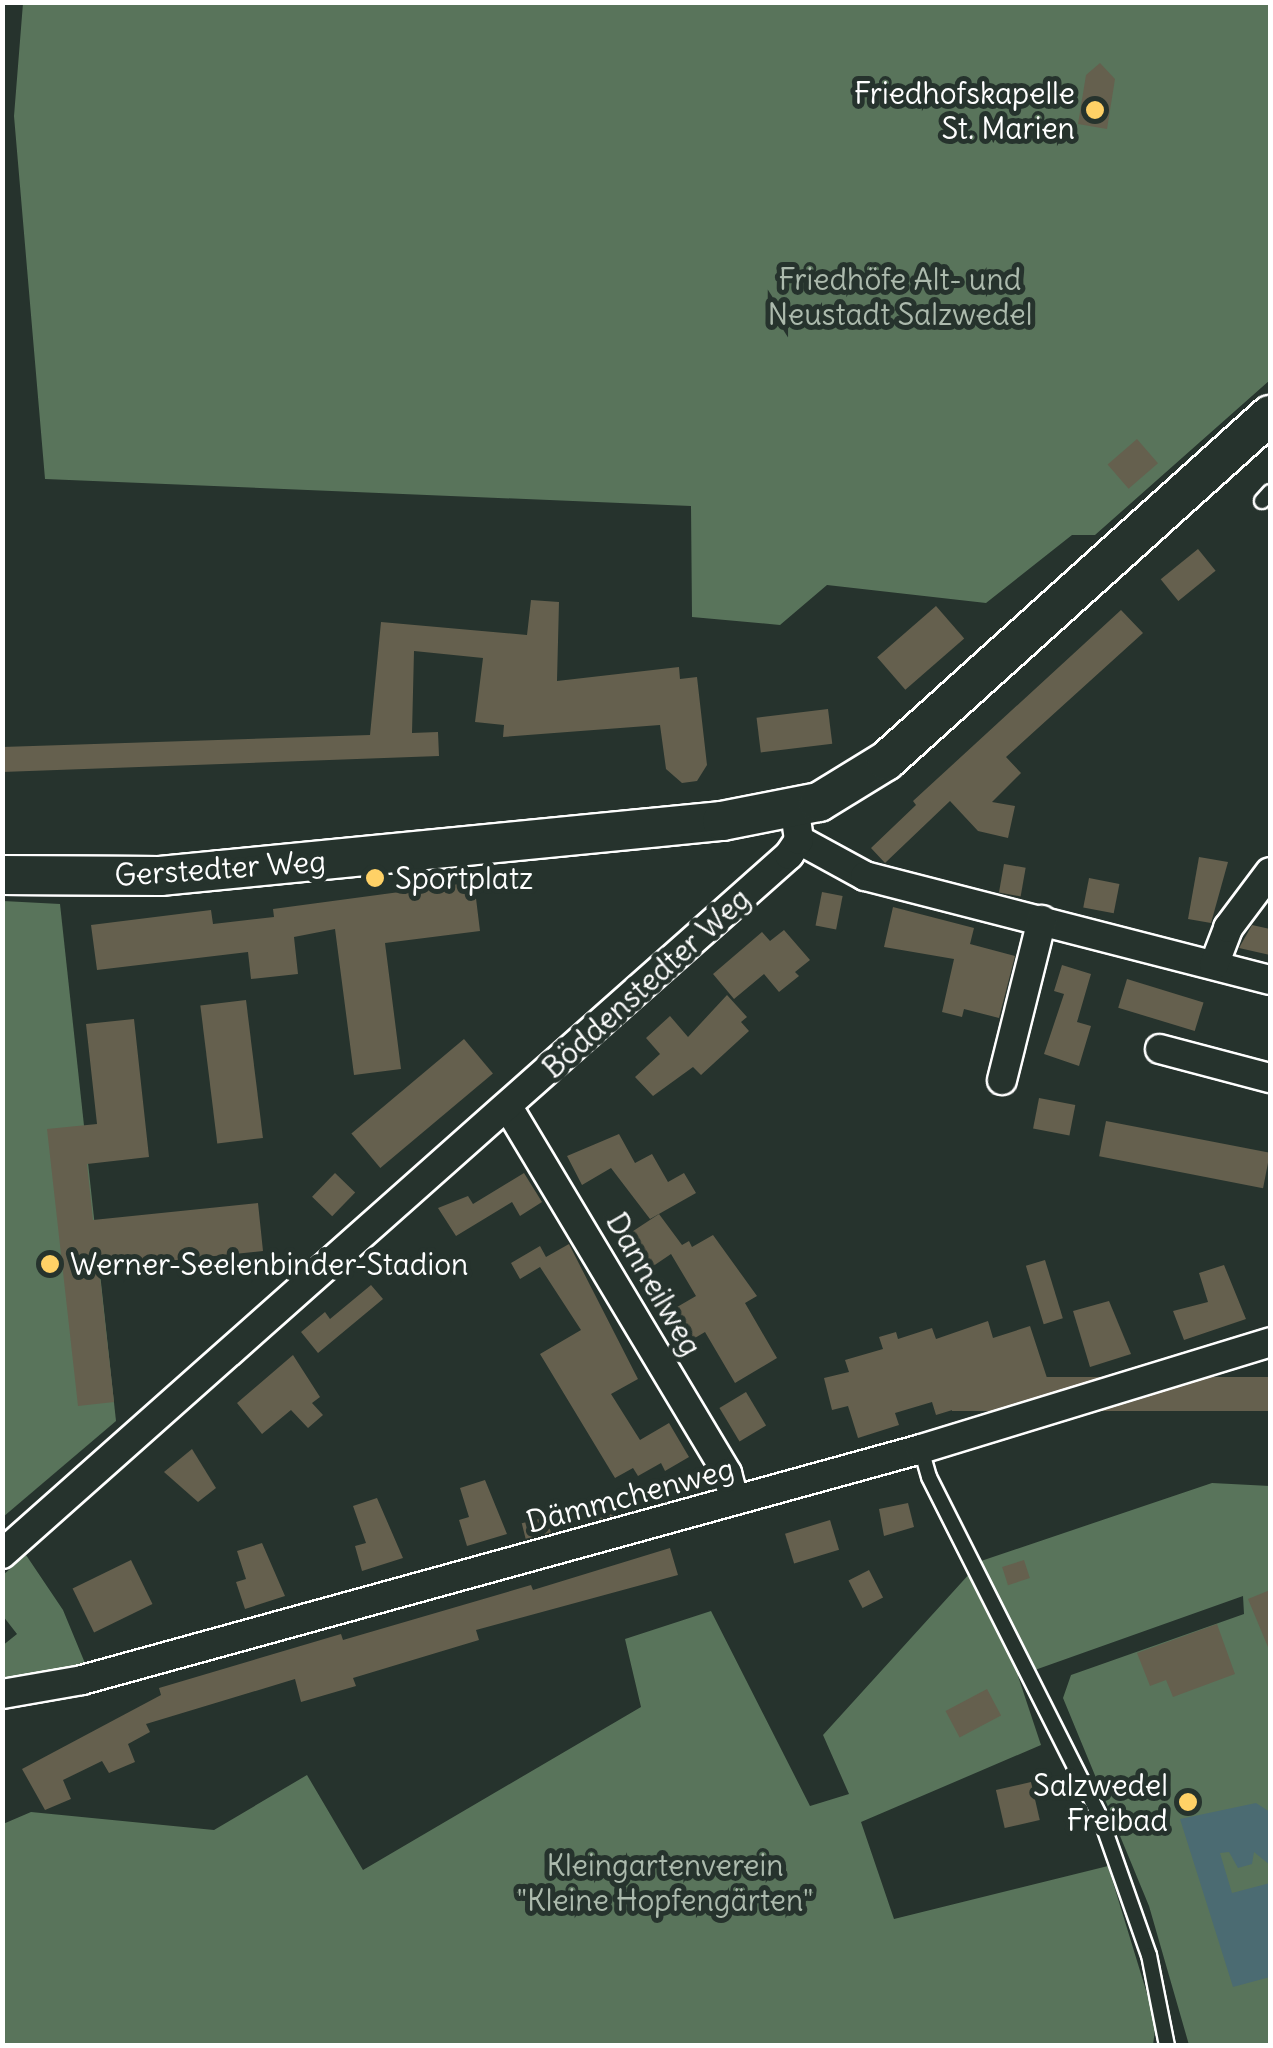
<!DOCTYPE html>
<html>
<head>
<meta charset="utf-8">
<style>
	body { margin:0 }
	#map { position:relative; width:1273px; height:2048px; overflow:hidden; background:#26332d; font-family:Delius,sans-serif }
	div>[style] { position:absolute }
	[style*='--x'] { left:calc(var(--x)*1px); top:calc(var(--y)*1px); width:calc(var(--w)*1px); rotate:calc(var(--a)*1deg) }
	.green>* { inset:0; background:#59745b }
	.water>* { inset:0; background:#4b6b72 }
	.building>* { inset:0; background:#65604e; transform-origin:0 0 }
	.roads { filter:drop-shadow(2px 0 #fff) drop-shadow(-2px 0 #fff) drop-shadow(0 2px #fff) drop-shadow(0 -2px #fff) }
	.lane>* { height:14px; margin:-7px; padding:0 7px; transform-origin:7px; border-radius:7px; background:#26332d }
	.street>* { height:28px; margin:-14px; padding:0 14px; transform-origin:14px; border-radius:14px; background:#26332d }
	.secondary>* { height:38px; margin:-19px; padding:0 19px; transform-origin:19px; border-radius:19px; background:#26332d }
	.dots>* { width:28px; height:28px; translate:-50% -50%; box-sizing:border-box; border:5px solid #26332d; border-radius:50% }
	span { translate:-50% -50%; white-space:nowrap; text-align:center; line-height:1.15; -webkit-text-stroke:10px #26332d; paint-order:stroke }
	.poi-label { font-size:30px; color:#fff }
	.right { translate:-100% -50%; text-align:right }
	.left { translate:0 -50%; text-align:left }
	.park-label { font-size:30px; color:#acbaad }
	.street-label { font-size:30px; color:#fff }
	.frame { position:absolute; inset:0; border:5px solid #fff; pointer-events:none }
</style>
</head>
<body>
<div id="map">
	<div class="green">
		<div style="clip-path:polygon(23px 3px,1270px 3px,1270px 380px,1095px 535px,1072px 535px,986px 603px,827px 585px,780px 625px,692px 617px,691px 506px,45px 479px,14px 116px)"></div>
		<div style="clip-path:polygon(3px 901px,60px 904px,116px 1421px,3px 1517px)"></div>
		<div style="clip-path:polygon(1212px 1483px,1270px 1486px,1270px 2045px,1189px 2045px,1149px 1906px,1063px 1698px,1071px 1675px,1244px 1614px,1243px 1596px,1018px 1676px,1041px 1745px,861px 1822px,894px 1919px,1108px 1866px,1156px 2023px,1153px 2045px,3px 2046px,3px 1824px,31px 1812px,214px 1830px,307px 1775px,363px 1870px,641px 1707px,625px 1639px,711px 1611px,810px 1806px,849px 1794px,823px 1735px,981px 1561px)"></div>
		<div style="clip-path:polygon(26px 1555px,63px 1610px,87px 1668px,3px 1681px,2px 1646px,17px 1634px,3px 1616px,3px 1575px)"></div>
	</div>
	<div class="water">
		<div style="clip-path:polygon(1256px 1803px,1270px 1812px,1270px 1865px,1254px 1852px,1252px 1864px,1238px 1868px,1229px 1852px,1220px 1853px,1232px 1893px,1270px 1883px,1270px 1977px,1233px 1987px,1180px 1819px)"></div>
	</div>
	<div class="building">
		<div style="clip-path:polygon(1100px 63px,1115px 79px,1107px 129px,1078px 124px,1086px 75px)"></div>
		<div style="left:1137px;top:439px;width:32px;height:39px;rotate:49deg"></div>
		<div style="left:1198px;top:549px;width:28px;height:48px;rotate:51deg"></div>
		<div style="clip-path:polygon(531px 600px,559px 602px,557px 681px,679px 667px,680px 679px,697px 677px,707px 765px,697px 781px,682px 783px,666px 769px,660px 725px,503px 737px,504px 725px,475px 722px,483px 658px,414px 651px,412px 733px,438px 732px,439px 756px,2px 772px,2px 747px,370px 735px,381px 622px,527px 635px)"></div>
		<div style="left:936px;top:606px;width:43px;height:78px;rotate:49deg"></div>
		<div style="clip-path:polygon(1121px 610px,1143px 633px,1006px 757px,1021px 773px,992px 802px,1015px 806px,1008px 838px,978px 831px,950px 801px,885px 863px,871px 848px,916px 805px,913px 801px)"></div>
		<div style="left:828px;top:709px;width:35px;height:72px;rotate:83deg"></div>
		<div style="clip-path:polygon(1199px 857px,1228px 862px,1211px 923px,1188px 919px)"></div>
		<div style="left:1004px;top:864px;width:22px;height:29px;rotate:10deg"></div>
		<div style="left:1089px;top:878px;width:31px;height:30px;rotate:11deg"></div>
		<div style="clip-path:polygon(474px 882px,480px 931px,385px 943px,401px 1069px,354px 1075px,335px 929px,294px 937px,298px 974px,251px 979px,248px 952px,97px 970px,91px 925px,211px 910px,213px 924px,274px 917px,273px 909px)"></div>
		<div style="left:822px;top:892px;width:21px;height:34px;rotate:11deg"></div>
		<div style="clip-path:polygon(893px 907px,974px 928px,970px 944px,1015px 956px,999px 1018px,964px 1009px,962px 1017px,942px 1012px,954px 959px,884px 947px)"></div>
		<div style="clip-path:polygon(1252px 925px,1270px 929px,1270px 955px,1239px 948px)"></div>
		<div style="clip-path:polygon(784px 930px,810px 960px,795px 972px,799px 976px,779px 992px,764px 974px,734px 999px,713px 974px,762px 932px,770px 941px)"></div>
		<div style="clip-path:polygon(1062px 965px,1091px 974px,1077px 1022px,1091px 1026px,1079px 1066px,1044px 1054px,1064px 994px,1054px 991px)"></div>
		<div style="left:1127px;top:979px;width:80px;height:30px;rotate:17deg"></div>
		<div style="clip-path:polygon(727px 995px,747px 1017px,741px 1022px,749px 1031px,701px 1075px,693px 1067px,653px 1096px,635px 1077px,660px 1054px,646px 1038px,670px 1016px,688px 1037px)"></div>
		<div style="left:246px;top:1000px;width:139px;height:46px;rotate:83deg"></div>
		<div style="clip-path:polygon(134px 1019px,149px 1157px,87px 1164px,93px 1220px,258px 1203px,263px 1251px,99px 1268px,114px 1402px,78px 1406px,47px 1129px,97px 1124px,86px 1024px)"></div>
		<div style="left:464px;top:1039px;width:45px;height:147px;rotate:50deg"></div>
		<div style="left:1039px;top:1098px;width:37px;height:31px;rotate:11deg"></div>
		<div style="left:1106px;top:1121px;width:167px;height:36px;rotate:11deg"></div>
		<div style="clip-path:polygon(619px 1134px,635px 1163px,652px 1154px,668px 1182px,684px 1173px,696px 1193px,650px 1219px,611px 1168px,582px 1185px,567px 1156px)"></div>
		<div style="left:335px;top:1173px;width:28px;height:33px;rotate:44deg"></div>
		<div style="clip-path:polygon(524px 1173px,542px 1202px,520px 1216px,512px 1202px,456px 1236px,438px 1208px,468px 1196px,473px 1204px)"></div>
		<div style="clip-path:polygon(659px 1214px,682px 1245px,689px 1241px,692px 1247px,713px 1235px,757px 1296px,745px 1303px,777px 1358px,735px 1383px,705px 1332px,683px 1345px,665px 1314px,696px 1296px,671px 1254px,637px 1277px,618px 1241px)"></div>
		<div style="clip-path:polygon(569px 1244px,638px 1379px,611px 1394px,640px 1440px,669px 1423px,689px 1457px,665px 1471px,661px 1463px,638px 1476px,633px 1468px,615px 1478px,540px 1354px,581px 1330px,540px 1267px,520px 1279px,511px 1263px,540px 1246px,546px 1257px)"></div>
		<div style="left:1045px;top:1260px;width:61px;height:20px;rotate:73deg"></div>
		<div style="clip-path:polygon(1224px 1265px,1246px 1319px,1184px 1340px,1173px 1311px,1208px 1302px,1199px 1273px)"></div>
		<div style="clip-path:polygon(371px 1285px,383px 1299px,318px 1353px,301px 1332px,325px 1312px,330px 1319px)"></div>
		<div style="clip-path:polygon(1109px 1301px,1131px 1354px,1090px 1367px,1073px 1311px)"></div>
		<div style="clip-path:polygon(988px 1321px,993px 1338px,1030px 1326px,1048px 1381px,936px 1415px,932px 1402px,895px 1413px,899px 1425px,858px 1438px,848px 1406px,832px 1410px,824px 1378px,849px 1372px,845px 1360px,883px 1349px,879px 1337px,896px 1332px,898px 1339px,932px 1328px,936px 1339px)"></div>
		<div style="clip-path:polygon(293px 1355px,320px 1397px,312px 1403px,323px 1415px,308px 1428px,291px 1410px,262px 1434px,237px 1403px)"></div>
		<div style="left:1270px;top:1377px;width:34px;height:318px;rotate:90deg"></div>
		<div style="left:746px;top:1392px;width:39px;height:31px;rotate:59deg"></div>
		<div style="clip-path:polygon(192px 1449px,216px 1488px,198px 1502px,164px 1472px)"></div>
		<div style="clip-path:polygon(485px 1480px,507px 1534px,467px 1546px,459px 1520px,469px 1517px,460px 1488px)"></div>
		<div style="left:609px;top:1496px;width:20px;height:22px;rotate:75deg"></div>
		<div style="clip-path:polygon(377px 1498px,403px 1558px,362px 1571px,355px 1546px,366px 1543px,353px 1506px)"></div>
		<div style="clip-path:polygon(908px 1503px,914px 1527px,884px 1536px,879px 1509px)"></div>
		<div style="left:547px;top:1517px;width:16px;height:26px;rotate:76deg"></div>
		<div style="left:830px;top:1520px;width:31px;height:47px;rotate:73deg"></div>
		<div style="clip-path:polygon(262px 1543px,285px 1596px,245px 1609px,236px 1582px,246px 1579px,237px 1551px)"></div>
		<div style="clip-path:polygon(670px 1548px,678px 1575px,476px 1630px,479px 1640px,353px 1678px,356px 1686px,301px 1702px,295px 1679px,146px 1724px,150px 1732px,128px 1744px,135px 1762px,109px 1773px,102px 1761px,63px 1780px,71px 1799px,45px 1810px,22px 1769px,161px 1695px,159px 1688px,341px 1634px,343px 1640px,531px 1585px,533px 1590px)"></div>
		<div style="left:131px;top:1560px;width:49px;height:65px;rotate:64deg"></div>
		<div style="left:1024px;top:1560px;width:19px;height:23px;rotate:72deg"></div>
		<div style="left:869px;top:1570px;width:31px;height:23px;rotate:63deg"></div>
		<div style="clip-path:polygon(1270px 1590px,1270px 1652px,1248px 1599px)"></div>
		<div style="clip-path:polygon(1217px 1624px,1235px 1674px,1173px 1697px,1166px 1680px,1150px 1686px,1137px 1653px)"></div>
		<div style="left:987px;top:1689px;width:30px;height:47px;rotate:62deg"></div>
		<div style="left:1031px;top:1782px;width:39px;height:36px;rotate:77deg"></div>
	</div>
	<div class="roads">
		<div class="lane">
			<div style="--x:1262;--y:501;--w:12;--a:-48"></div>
			<div style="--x:921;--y:1449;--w:29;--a:74"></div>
			<div style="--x:929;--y:1477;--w:383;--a:63.3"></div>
			<div style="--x:1101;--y:1819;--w:144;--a:70.6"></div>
			<div style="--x:1149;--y:1955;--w:93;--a:78.8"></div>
		</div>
		<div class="street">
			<div style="--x:799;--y:840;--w:75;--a:28.6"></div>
			<div style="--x:865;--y:876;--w:418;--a:14.4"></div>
			<div style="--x:1214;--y:965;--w:40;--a:-69"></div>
			<div style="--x:1228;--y:928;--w:70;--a:-53.1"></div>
			<div style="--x:1160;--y:1049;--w:114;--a:14.8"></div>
			<div style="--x:1002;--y:1080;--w:165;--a:-76"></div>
			<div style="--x:508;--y:1107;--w:427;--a:59.1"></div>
			<div style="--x:727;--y:1473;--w:28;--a:75"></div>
			<div style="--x:2;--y:1554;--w:1053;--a:-41.61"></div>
			<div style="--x:789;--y:855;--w:18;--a:-56"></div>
			<div style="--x:799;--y:840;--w:30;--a:-98"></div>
			<div style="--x:2;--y:1694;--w:81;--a:-9.9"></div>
			<div style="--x:82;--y:1680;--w:870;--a:-15.39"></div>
			<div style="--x:921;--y:1449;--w:365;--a:-17"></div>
		</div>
		<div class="secondary">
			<div style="--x:2;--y:875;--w:158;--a:0.4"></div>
			<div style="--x:160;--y:876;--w:565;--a:-5.59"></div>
			<div style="--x:722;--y:821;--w:99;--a:-11.1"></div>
			<div style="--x:819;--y:802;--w:79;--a:-31.5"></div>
			<div style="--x:886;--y:761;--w:517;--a:-42.02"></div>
		</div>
	</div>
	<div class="dots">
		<div style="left:1095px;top:110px;background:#ffd166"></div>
		<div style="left:375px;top:878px;background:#ffd166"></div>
		<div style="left:50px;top:1264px;background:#ffd166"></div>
		<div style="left:1188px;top:1802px;background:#ffd166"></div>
	</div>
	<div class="poi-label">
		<span class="right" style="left:1075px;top:110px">Friedhofskapelle<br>St. Marien</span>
		<span class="left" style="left:395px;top:878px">Sportplatz</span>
		<span class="left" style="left:70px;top:1264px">Werner-Seelenbinder-Stadion</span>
		<span class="right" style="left:1168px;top:1802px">Salzwedel<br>Freibad</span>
	</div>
	<div class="park-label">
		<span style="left:900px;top:296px">Friedhöfe Alt- und<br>Neustadt Salzwedel</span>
		<span style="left:665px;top:1882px">Kleingartenverein<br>"Kleine Hopfengärten"</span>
	</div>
	<div class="street-label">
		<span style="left:220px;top:868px;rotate:-4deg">Gerstedter Weg</span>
		<span style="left:646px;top:983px;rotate:-42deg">Böddenstedter Weg</span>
		<span style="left:654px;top:1284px;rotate:60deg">Danneilweg</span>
		<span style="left:630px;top:1495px;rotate:-15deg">Dämmchenweg</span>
	</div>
	<div class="frame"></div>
</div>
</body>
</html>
